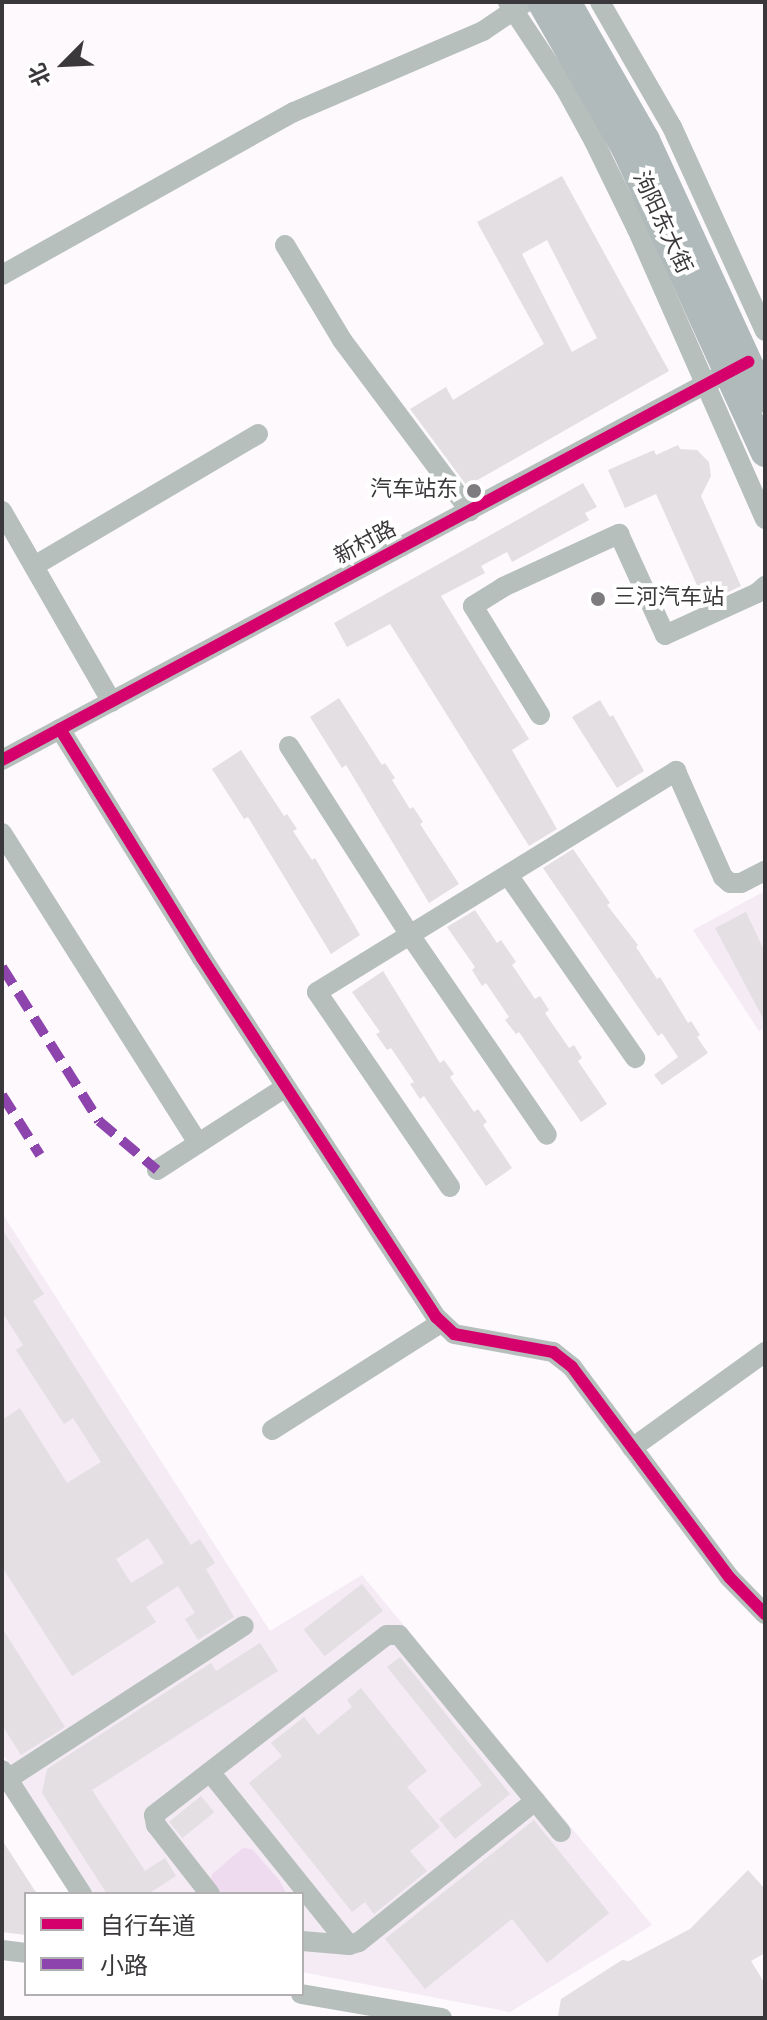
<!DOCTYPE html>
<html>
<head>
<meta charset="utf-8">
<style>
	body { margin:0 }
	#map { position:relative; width:767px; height:2020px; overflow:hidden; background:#fdf9fd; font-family:Overpass,"Noto Sans SC",sans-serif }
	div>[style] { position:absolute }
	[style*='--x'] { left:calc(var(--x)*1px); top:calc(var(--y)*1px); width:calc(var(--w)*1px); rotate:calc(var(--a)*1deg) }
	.built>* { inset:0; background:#f4ebf4 }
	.green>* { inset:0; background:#efdbf0 }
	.building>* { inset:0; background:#e3dfe3; transform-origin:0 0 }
	.minor>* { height:20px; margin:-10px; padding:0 10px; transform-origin:10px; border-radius:10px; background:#b6bfbc }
	.highway>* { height:28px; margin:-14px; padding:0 14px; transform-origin:14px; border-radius:14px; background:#b1baba }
	.quiet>* { height:10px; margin-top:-5px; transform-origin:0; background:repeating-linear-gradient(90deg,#8e44ad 0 20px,transparent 0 30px) }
	.cycleway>* { height:12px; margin:-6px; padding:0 6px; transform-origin:6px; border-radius:6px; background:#d6006c }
	.dots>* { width:22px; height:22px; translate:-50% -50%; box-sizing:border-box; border:4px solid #fff; border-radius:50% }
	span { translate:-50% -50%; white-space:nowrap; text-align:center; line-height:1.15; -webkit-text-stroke:8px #fff; paint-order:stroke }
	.street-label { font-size:22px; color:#3b383b }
	.poi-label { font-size:22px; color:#3b383b }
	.right { translate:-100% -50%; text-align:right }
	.left { translate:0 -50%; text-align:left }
	.frame { position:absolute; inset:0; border:4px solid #3b383b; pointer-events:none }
	.legend { position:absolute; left:24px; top:1892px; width:280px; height:104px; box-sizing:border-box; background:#fff; border:2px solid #b1afb1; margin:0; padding:10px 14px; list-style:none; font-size:24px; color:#3b383b }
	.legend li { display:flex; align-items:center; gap:16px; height:40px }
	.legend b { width:40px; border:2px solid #b1afb1 }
	.north { position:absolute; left:24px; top:24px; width:80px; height:80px; -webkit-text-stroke:6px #fff; paint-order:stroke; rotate:246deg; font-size:22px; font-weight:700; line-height:32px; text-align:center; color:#3b383b }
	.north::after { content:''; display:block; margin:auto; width:28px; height:36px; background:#3b383b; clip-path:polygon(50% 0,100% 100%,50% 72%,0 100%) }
</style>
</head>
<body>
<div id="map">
	<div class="built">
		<div style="clip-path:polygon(765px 891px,765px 1028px,759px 1031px,693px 930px)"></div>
		<div style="clip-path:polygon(2px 1213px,270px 1631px,362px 1575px,652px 1925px,510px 2012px,302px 1972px,302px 1894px,92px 1894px,2px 1753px)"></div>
	</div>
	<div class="green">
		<div style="clip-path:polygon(243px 1848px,252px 1849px,279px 1880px,287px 1894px,219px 1894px,211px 1879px,212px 1874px)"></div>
	</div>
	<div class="building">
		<div style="clip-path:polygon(evenodd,562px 176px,669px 371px,467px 486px,410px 409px,446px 387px,453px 400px,544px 344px,477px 222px,562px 176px,547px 240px,597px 338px,572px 352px,522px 254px,547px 240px)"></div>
		<div style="clip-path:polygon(678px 445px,680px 449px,697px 450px,709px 462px,711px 476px,701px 496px,741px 586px,705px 603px,656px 494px,625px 508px,608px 470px,654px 450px,656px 455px)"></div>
		<div style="clip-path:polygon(583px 483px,597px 507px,585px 513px,589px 520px,512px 562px,507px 552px,481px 566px,485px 573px,441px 596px,529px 739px,512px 750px,557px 829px,529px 846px,390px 624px,347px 647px,334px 623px)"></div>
		<div style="clip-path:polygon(339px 698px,382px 765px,385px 763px,395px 778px,392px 780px,410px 809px,413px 807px,423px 822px,420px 824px,459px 884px,429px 903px,346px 765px,342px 768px,310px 717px)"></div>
		<div style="clip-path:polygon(600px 700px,610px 717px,613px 715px,644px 771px,617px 788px,572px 717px)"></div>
		<div style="clip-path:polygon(241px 750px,284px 816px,287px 814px,297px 829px,293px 831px,312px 860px,315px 858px,360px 935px,331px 954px,248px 817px,244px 819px,212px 769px)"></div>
		<div style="clip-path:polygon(573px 849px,610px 903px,607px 905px,638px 945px,636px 947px,657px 979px,660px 977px,688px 1023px,691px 1021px,700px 1035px,697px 1037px,708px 1053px,662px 1085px,654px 1075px,678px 1057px,662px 1033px,658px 1036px,543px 868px)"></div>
		<div style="clip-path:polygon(475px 910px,497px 943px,501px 940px,516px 962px,512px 965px,535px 999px,540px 996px,549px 1010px,545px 1013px,569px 1048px,574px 1045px,582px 1058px,578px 1061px,607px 1104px,581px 1122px,519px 1032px,516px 1034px,505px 1020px,509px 1017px,486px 983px,482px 986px,472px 970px,475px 967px,447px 927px)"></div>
		<div style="clip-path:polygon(746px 912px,765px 952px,765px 1022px,715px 928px)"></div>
		<div style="clip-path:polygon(383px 971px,440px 1063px,444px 1060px,454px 1074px,450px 1077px,474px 1112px,478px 1109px,487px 1122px,483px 1125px,512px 1168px,486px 1186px,424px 1096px,420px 1099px,410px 1084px,414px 1082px,391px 1048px,387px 1050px,376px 1034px,380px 1032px,352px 992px)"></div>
		<div style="clip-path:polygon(evenodd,2px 1229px,44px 1294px,33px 1301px,110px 1422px,191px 1545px,200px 1539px,215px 1563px,206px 1569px,234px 1617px,198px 1640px,185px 1619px,195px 1613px,178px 1586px,146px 1607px,156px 1622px,72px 1676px,2px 1567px,2px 1420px,20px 1408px,67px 1483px,101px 1462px,73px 1418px,64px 1424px,16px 1350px,23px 1345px,2px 1312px,2px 1229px,148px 1538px,164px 1563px,131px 1583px,116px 1559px,148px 1538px)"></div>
		<div style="left:362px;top:1584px;width:34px;height:74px;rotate:52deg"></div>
		<div style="clip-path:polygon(2px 1628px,65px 1727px,21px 1755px,2px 1725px)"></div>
		<div style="clip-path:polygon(260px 1643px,278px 1671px,92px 1790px,145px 1871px,165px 1858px,176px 1876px,148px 1894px,107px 1894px,42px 1793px,47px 1769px,211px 1663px,216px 1671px)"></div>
		<div style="clip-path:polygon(400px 1657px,510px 1794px,455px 1839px,439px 1819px,482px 1785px,387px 1667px)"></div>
		<div style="clip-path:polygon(361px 1688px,427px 1771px,407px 1787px,440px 1827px,410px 1851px,427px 1871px,374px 1914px,365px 1902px,352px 1912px,249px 1783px,282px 1756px,271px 1743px,304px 1717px,318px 1735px,352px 1707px,347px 1700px)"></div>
		<div style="left:201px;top:1796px;width:21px;height:41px;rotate:51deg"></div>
		<div style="clip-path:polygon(534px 1820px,609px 1913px,547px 1963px,512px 1919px,425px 1989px,385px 1939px)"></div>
		<div style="clip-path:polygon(2px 1840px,37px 1894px,26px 1894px,26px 1935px,2px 1932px)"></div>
		<div style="clip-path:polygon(748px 1870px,765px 1889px,765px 1953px,751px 1961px,765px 1984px,765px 2018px,558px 2016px,561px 1999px,622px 1960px,629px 1961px,690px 1929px)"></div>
	</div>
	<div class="minor">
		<div style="--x:508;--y:2;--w:103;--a:56.5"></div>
		<div style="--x:565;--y:88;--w:60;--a:61.3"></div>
		<div style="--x:594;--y:141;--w:98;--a:64"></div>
		<div style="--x:637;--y:229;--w:317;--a:66.2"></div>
		<div style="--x:600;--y:2;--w:144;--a:60.1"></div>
		<div style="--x:672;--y:127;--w:224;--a:65.5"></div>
		<div style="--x:285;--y:245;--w:111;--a:59"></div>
		<div style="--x:342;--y:340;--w:214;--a:53.2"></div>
		<div style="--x:2;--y:275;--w:334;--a:-29.2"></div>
		<div style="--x:294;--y:112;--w:206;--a:-23.2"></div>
		<div style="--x:483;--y:31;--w:52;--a:-34"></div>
		<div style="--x:2;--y:511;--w:220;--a:60.1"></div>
		<div style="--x:34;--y:566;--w:260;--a:-30.5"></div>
		<div style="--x:540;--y:715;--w:128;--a:-121.6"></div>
		<div style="--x:473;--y:606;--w:36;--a:-32"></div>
		<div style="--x:503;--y:587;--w:128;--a:-24.6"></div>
		<div style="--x:619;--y:534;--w:111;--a:65.5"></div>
		<div style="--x:665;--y:635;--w:101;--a:-24.5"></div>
		<div style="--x:757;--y:593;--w:11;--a:-41"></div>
		<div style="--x:60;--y:729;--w:269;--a:58.2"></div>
		<div style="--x:202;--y:958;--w:429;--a:56.9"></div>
		<div style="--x:436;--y:1317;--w:25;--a:43"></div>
		<div style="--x:454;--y:1334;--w:101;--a:10.3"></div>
		<div style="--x:553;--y:1352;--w:24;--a:38"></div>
		<div style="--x:572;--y:1367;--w:262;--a:53.2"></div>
		<div style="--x:729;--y:1577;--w:52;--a:45.8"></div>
		<div style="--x:289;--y:746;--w:224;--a:57.4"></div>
		<div style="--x:410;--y:935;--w:242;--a:55.6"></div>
		<div style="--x:2;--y:760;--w:836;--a:-28.13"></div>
		<div style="--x:2;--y:833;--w:367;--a:57.7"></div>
		<div style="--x:508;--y:875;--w:223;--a:55.2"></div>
		<div style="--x:157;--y:1170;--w:153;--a:-32.8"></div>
		<div style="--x:450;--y:1187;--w:236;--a:-124.3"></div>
		<div style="--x:317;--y:992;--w:422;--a:-31.6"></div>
		<div style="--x:676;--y:771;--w:116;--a:66.1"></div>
		<div style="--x:723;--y:877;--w:9;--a:41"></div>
		<div style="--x:730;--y:883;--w:11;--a:0"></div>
		<div style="--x:741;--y:883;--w:27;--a:-27"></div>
		<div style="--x:272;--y:1430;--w:201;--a:-32.4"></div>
		<div style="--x:632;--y:1448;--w:164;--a:-35.8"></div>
		<div style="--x:2;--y:1770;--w:148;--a:57.2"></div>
		<div style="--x:210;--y:1772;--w:222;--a:51.2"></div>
		<div style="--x:8;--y:1779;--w:281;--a:-33"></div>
		<div style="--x:210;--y:1894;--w:88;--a:-128"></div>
		<div style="--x:156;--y:1825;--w:10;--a:-101"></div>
		<div style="--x:154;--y:1815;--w:294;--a:-37.7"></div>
		<div style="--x:387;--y:1635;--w:12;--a:0"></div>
		<div style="--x:399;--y:1635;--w:255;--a:50.6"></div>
		<div style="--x:302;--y:1941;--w:47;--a:4.9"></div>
		<div style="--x:349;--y:1945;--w:10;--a:-17"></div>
		<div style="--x:359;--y:1942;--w:226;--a:-38.7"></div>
		<div style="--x:2;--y:1950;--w:24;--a:7"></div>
		<div style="--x:301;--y:1994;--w:143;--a:9.7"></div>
	</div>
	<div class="highway">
		<div style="--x:541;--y:2;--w:171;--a:60.1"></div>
		<div style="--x:626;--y:150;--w:333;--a:65.4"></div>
		<div style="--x:567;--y:2;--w:159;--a:60.2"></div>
		<div style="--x:646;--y:140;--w:285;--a:65.3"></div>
	</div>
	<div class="quiet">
		<div style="--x:2;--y:967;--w:182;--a:57.8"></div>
		<div style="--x:99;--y:1121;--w:76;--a:40.2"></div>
		<div style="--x:2;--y:1095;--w:71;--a:57.7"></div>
	</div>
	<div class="cycleway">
		<div style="--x:60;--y:729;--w:269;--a:58.2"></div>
		<div style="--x:202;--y:958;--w:429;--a:56.9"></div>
		<div style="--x:436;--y:1317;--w:25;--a:43"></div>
		<div style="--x:454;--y:1334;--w:101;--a:10.3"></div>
		<div style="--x:553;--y:1352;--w:24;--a:38"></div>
		<div style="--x:572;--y:1367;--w:262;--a:53.2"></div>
		<div style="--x:729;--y:1577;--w:52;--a:45.8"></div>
		<div style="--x:2;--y:760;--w:846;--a:-28.08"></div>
	</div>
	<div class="dots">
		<div style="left:474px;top:491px;background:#7f7c7f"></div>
		<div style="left:598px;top:599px;background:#7f7c7f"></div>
	</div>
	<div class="street-label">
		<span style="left:661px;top:223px;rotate:65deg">泃阳东大街</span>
		<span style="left:366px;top:544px;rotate:-28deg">新村路</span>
	</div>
	<div class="poi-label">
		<span class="right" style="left:458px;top:491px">汽车站东</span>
		<span class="left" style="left:614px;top:599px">三河汽车站</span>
	</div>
	<div class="frame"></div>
	<ul class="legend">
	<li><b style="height:10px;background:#d6006c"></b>自行车道</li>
	<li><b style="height:10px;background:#8e44ad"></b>小路</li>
	</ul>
	<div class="north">北</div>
</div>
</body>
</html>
